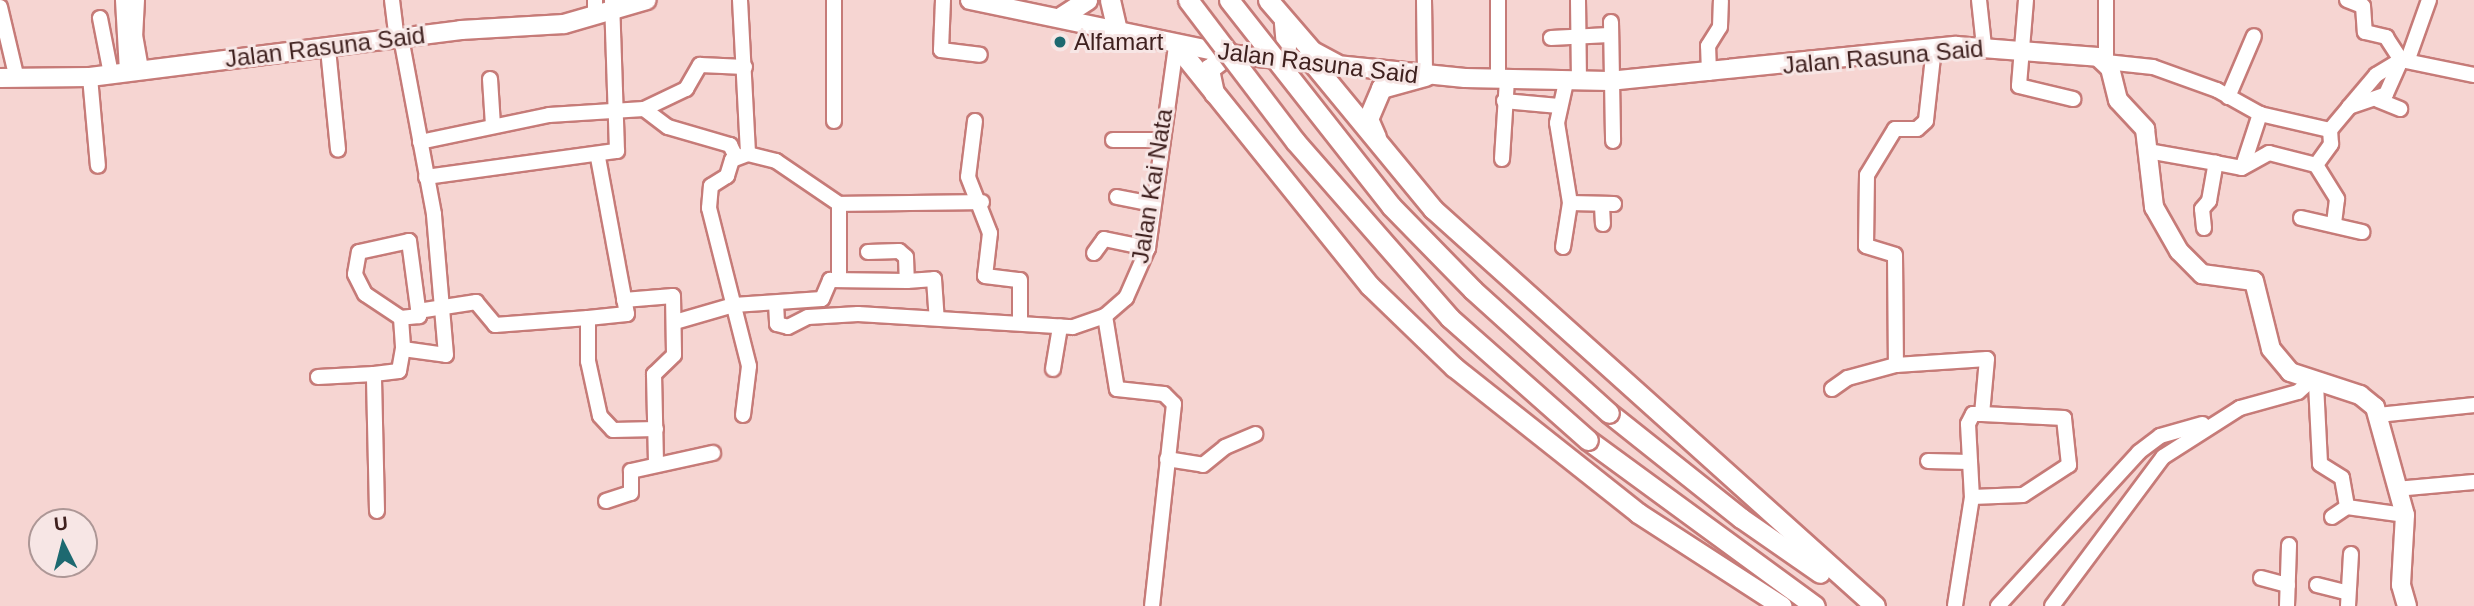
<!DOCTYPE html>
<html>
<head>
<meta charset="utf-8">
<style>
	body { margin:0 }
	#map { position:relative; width:2474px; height:606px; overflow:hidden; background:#f6d5d2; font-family:Arial,sans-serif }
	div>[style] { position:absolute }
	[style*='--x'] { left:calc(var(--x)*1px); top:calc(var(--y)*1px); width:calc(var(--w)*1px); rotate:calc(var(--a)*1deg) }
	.roads { filter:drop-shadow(2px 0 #c67b78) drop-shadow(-2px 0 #c67b78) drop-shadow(0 2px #c67b78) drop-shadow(0 -2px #c67b78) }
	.minor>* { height:14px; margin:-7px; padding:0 7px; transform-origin:7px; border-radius:7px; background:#fff }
	.major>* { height:18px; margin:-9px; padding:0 9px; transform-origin:9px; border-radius:9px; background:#fff }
	.highway>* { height:19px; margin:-9.5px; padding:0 9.5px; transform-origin:9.5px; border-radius:9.5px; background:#fff }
	.bridges { filter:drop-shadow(2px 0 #c67b78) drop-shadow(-2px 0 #c67b78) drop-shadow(0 2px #c67b78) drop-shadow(0 -2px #c67b78) }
	.highway-bridge>* { height:19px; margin:-9.5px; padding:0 9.5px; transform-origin:9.5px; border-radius:9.5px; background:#fff }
	.dots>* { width:19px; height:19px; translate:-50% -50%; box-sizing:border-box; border:4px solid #f7e6e5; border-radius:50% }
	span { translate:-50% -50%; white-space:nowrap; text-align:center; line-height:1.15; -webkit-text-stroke:6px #f7e6e5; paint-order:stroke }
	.poi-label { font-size:24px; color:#3f211f }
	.left { translate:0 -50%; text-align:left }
	.street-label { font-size:24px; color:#3f211f }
	.north { position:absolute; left:28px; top:508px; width:70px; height:70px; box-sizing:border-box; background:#f7e6e5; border:2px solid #ad9796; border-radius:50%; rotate:354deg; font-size:19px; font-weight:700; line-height:28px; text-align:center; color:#3f211f }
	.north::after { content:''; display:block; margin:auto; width:24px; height:32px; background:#1d6970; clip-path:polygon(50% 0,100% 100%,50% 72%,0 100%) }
</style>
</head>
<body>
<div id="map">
	<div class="roads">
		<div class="minor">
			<div style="--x:123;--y:0;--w:72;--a:86.8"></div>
			<div style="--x:137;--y:0;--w:35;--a:93"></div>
			<div style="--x:135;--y:35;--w:35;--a:80"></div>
			<div style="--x:392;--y:0;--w:39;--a:83"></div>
			<div style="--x:595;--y:0;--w:15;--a:90"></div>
			<div style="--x:740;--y:0;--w:154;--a:87"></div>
			<div style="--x:834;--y:0;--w:121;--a:90"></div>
			<div style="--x:943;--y:0;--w:50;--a:92.3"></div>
			<div style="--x:941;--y:50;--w:39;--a:7"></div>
			<div style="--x:1424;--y:0;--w:76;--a:89.2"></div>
			<div style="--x:1498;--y:0;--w:79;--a:90"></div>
			<div style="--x:1578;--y:0;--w:81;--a:89.3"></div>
			<div style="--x:1979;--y:0;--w:46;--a:83.8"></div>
			<div style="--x:2026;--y:0;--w:86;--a:94.7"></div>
			<div style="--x:2019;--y:86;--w:56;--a:13.5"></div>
			<div style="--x:2106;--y:0;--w:62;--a:90"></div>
			<div style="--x:2106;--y:62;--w:47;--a:6.1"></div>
			<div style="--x:2153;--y:67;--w:68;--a:19.8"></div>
			<div style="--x:2217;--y:90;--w:49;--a:29.2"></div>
			<div style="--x:2260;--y:114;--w:72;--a:12.9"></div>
			<div style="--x:2347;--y:0;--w:17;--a:21"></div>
			<div style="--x:2363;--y:6;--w:26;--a:86"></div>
			<div style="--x:2365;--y:32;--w:22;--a:13"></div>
			<div style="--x:2386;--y:37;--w:27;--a:57"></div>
			<div style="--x:2401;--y:60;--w:75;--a:11.6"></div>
			<div style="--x:0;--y:7;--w:74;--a:76.7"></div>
			<div style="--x:100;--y:18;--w:57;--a:78.9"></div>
			<div style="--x:1611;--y:22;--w:119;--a:89"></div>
			<div style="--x:1551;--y:38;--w:58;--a:-3"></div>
			<div style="--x:1934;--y:48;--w:73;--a:96.3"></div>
			<div style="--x:1926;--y:121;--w:12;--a:138"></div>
			<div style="--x:1917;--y:129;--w:22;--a:180"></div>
			<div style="--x:1895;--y:129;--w:54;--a:121.3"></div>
			<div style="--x:1867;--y:175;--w:71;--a:90.8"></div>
			<div style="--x:1866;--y:246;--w:30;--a:17"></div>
			<div style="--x:1895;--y:255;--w:110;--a:89.5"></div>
			<div style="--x:1896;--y:365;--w:91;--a:-3.8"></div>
			<div style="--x:1987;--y:359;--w:55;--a:95.2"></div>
			<div style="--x:1982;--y:414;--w:9;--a:180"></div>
			<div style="--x:1973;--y:414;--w:11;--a:117"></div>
			<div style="--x:1968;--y:424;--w:73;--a:86.9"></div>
			<div style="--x:1972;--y:497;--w:110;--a:98.9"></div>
			<div style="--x:328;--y:49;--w:101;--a:84.3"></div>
			<div style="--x:2408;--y:59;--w:63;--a:-70.4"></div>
			<div style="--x:1709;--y:73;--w:27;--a:-92"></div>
			<div style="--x:1708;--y:46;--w:22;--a:-58"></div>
			<div style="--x:1720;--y:27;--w:26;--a:-88"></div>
			<div style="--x:90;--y:77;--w:89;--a:84.9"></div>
			<div style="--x:490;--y:79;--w:47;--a:86.3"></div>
			<div style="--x:2228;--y:97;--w:66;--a:-66.9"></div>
			<div style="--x:2378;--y:100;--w:24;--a:22"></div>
			<div style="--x:1504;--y:101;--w:55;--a:5.2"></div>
			<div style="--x:2349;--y:107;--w:42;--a:-49.8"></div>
			<div style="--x:2376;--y:75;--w:29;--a:-31"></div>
			<div style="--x:644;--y:109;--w:30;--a:37"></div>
			<div style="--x:668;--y:127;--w:65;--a:16.2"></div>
			<div style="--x:730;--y:145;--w:13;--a:63"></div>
			<div style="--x:975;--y:121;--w:56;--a:97.1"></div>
			<div style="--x:968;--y:177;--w:60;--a:68.6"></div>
			<div style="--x:990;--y:233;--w:43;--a:96.6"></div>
			<div style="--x:985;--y:276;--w:35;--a:7"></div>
			<div style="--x:1020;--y:280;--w:41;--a:90"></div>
			<div style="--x:1113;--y:140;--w:48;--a:0"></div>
			<div style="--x:420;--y:142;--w:132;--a:-11.8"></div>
			<div style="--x:549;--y:115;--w:95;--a:-3.6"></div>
			<div style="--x:644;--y:109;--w:47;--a:-25.5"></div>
			<div style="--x:686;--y:89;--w:28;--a:-60"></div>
			<div style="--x:700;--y:65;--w:45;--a:2.5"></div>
			<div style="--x:2148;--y:151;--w:69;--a:10"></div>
			<div style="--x:1502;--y:159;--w:79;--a:-86.4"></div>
			<div style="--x:2316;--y:165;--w:40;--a:58"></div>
			<div style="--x:2337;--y:199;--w:26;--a:97"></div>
			<div style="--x:2243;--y:166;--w:55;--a:-71.9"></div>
			<div style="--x:426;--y:177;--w:193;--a:-7.8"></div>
			<div style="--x:617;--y:151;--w:151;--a:-91.9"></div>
			<div style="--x:1117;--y:197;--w:37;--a:11"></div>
			<div style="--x:1570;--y:203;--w:44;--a:1.3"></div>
			<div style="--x:1602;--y:206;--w:18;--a:87"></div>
			<div style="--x:2301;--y:218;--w:63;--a:12.9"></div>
			<div style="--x:2204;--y:228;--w:19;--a:-96"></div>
			<div style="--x:2202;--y:209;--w:11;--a:-49"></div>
			<div style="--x:2209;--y:201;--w:39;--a:-80"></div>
			<div style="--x:2216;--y:163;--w:26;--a:11"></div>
			<div style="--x:2242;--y:168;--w:31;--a:-29"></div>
			<div style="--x:2269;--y:153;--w:49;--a:14.3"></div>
			<div style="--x:2316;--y:165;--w:26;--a:-54"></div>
			<div style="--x:2331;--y:144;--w:14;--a:-94"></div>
			<div style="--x:2330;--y:130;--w:30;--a:-50"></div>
			<div style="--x:2349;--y:107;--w:39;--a:-19"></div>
			<div style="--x:2386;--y:94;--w:37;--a:-66"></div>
			<div style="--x:1563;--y:247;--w:45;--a:-81"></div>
			<div style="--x:1570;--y:203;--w:81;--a:-99.2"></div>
			<div style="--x:1557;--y:123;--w:42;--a:-77.6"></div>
			<div style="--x:868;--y:252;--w:31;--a:-2"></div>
			<div style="--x:899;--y:251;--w:9;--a:41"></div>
			<div style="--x:906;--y:257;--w:24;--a:88"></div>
			<div style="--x:907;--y:281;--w:27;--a:-4"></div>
			<div style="--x:934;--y:279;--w:39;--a:86"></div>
			<div style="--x:1094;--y:253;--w:17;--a:-54"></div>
			<div style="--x:1104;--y:239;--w:45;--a:11.6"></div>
			<div style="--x:839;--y:278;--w:74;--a:-90"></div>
			<div style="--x:624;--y:300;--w:49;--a:-4.7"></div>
			<div style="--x:673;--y:296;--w:59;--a:89"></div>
			<div style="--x:674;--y:355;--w:28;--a:136"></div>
			<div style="--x:654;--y:374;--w:90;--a:88.7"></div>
			<div style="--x:776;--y:303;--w:21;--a:87"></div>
			<div style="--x:777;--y:324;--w:11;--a:15"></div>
			<div style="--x:788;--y:327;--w:22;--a:-27"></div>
			<div style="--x:808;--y:317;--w:50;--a:-3.4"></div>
			<div style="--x:858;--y:314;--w:215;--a:3.5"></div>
			<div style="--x:1073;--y:327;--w:34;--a:-19"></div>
			<div style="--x:1105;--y:316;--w:28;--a:-41"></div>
			<div style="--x:1126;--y:298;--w:55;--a:-66.3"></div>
			<div style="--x:1148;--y:248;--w:205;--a:-82.1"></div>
			<div style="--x:418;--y:311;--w:59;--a:-8.8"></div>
			<div style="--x:476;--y:302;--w:30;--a:50"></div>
			<div style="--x:495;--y:325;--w:93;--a:-4.3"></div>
			<div style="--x:588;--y:318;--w:43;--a:90"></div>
			<div style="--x:588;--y:361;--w:56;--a:77.7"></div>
			<div style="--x:600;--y:416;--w:19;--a:47"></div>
			<div style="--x:613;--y:430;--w:43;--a:-1.3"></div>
			<div style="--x:1105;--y:316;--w:74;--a:80.7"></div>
			<div style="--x:1117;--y:389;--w:47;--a:6.1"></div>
			<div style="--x:1164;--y:394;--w:14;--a:45"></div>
			<div style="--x:1174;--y:404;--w:203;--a:96.2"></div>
			<div style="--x:401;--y:318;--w:43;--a:-146.3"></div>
			<div style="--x:365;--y:294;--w:22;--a:-117"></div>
			<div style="--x:355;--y:274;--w:22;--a:-80"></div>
			<div style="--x:359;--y:252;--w:51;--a:-12.4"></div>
			<div style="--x:409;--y:241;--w:76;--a:82.4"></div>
			<div style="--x:419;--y:316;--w:18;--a:174"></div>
			<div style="--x:401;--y:318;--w:31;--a:86"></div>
			<div style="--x:588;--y:318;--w:39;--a:-6"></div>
			<div style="--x:627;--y:314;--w:160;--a:-100.5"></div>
			<div style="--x:675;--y:322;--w:61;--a:-16.1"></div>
			<div style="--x:734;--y:305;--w:88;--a:-3.9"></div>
			<div style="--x:822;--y:299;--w:21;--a:-67"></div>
			<div style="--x:830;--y:280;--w:77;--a:0.7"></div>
			<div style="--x:1053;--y:369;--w:43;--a:-80.5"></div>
			<div style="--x:318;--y:377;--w:56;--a:-3.1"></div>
			<div style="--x:2316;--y:384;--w:80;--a:87.1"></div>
			<div style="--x:2320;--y:464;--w:26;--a:32"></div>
			<div style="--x:2342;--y:478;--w:29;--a:80"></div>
			<div style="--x:1832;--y:389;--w:19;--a:-35"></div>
			<div style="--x:1848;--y:378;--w:50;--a:-15.2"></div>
			<div style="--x:743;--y:415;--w:49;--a:-83"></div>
			<div style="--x:749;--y:366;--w:163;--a:-104.2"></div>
			<div style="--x:709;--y:208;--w:22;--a:-85"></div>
			<div style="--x:711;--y:186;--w:19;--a:-32"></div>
			<div style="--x:727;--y:176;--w:17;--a:-73"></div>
			<div style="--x:732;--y:160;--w:17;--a:-21"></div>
			<div style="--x:748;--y:154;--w:29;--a:14"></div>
			<div style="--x:776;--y:161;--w:76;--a:34.3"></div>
			<div style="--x:839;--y:204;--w:143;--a:-0.8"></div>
			<div style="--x:2378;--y:415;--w:97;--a:-5.9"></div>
			<div style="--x:1167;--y:459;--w:36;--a:9"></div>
			<div style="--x:1203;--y:465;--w:28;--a:-39"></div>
			<div style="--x:1225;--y:447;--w:33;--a:-23"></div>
			<div style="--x:1928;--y:461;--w:42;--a:1.4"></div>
			<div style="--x:2396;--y:489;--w:78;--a:-5.1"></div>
			<div style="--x:1972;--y:497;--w:51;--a:-2.2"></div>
			<div style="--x:2023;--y:495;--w:55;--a:-33.1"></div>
			<div style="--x:2069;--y:465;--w:47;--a:-96.1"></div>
			<div style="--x:2064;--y:418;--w:82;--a:-177.2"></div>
			<div style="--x:606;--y:501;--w:26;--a:-18"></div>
			<div style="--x:631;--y:493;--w:22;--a:-90"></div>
			<div style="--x:631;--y:471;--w:84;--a:-12.4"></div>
			<div style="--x:377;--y:511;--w:137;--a:-91.3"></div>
			<div style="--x:374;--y:374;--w:25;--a:-7"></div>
			<div style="--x:399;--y:371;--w:22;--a:-80"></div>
			<div style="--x:403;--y:349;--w:43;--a:7.9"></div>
			<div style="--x:446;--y:355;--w:142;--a:-94.9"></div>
			<div style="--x:434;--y:214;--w:179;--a:-100.6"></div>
			<div style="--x:2332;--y:517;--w:18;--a:-34"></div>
			<div style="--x:2347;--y:507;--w:59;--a:7.9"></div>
			<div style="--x:2261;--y:578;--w:28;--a:15"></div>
			<div style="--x:2317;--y:585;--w:32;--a:14"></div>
			<div style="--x:1998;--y:606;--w:209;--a:-47.5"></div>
			<div style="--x:2139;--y:452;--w:26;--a:-37"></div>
			<div style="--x:2160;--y:436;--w:44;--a:-15.9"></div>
			<div style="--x:2052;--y:606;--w:186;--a:-53.3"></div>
			<div style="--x:2163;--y:457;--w:91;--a:-32.5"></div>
			<div style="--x:2240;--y:408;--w:60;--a:-15.4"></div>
			<div style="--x:2298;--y:392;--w:15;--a:-42"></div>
			<div style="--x:2287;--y:606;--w:61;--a:-88.1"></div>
			<div style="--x:2348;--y:606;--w:52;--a:-86.7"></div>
		</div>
		<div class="major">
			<div style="--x:970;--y:0;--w:264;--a:11.8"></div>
			<div style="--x:1228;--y:54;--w:238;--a:5.8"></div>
			<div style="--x:1465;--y:78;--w:144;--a:1.2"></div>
			<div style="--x:1609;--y:81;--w:349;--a:-5.8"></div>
			<div style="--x:1956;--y:46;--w:142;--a:4.4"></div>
			<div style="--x:2098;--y:57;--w:16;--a:43"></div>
			<div style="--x:2110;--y:68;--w:33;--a:76"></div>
			<div style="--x:2118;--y:100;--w:40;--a:47"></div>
			<div style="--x:2145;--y:129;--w:79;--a:83.4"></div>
			<div style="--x:2154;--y:207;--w:51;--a:60.4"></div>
			<div style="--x:2179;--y:251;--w:33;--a:45"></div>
			<div style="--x:2202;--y:274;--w:52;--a:7.7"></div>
			<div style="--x:2254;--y:281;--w:70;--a:76"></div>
			<div style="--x:2271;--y:349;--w:30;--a:50"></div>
			<div style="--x:2290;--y:372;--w:74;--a:18.2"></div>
			<div style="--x:2360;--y:395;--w:19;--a:39"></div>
			<div style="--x:2375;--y:407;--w:112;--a:74.5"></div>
			<div style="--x:2405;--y:515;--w:70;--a:93.3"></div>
			<div style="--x:2401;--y:585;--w:22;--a:74"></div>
			<div style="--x:0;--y:78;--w:90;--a:-0.6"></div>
			<div style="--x:90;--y:77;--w:374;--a:-7.2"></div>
			<div style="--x:461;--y:30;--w:103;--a:-3.3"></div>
			<div style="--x:564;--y:24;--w:86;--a:-16.1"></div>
		</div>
		<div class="highway">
			<div style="--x:1110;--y:0;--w:32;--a:77"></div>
			<div style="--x:1268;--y:0;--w:67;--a:49.2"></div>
			<div style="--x:1312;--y:51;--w:27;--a:28"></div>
			<div style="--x:1062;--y:16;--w:30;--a:-33"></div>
			<div style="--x:1176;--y:45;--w:309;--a:51.2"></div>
			<div style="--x:1370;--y:286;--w:117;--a:44"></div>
			<div style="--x:1454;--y:367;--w:235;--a:38.4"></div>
			<div style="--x:1638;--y:513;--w:171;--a:32.9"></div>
			<div style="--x:1274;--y:58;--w:17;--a:-45"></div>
			<div style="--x:1286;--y:46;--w:24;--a:-95"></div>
			<div style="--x:1311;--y:61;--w:192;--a:50.5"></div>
			<div style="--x:1433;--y:209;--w:594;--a:41.93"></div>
			<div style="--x:1214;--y:93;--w:25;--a:-102"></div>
			<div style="--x:1209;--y:69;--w:24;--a:-38"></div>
			<div style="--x:1376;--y:137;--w:20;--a:-114"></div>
			<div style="--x:1368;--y:119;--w:34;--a:-67"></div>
			<div style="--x:1381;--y:88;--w:46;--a:-15.3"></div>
			<div style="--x:1609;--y:413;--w:169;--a:38.5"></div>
			<div style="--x:1741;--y:518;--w:96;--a:34.8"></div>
			<div style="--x:1588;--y:440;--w:281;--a:36.2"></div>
		</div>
	</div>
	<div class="bridges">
		<div class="highway-bridge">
			<div style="--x:1188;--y:0;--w:177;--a:52.8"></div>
			<div style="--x:1295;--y:141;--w:235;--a:48.8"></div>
			<div style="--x:1450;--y:318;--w:184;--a:41.5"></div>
			<div style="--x:1229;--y:0;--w:262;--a:51.8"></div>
			<div style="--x:1391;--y:206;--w:117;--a:45.7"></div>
			<div style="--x:1473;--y:290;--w:183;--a:42.1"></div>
		</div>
	</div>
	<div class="dots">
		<div style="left:1060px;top:42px;background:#1d6970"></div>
	</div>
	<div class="poi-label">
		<span class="left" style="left:1074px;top:42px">Alfamart</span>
	</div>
	<div class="street-label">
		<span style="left:325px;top:47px;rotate:-7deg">Jalan Rasuna Said</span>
		<span style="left:1883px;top:57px;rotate:-5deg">Jalan Rasuna Said</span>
		<span style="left:1318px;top:63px;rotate:7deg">Jalan Rasuna Said</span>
		<span style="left:1152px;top:186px;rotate:-81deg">Jalan Kai Nata</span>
	</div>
	<div class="north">U</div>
</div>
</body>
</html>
